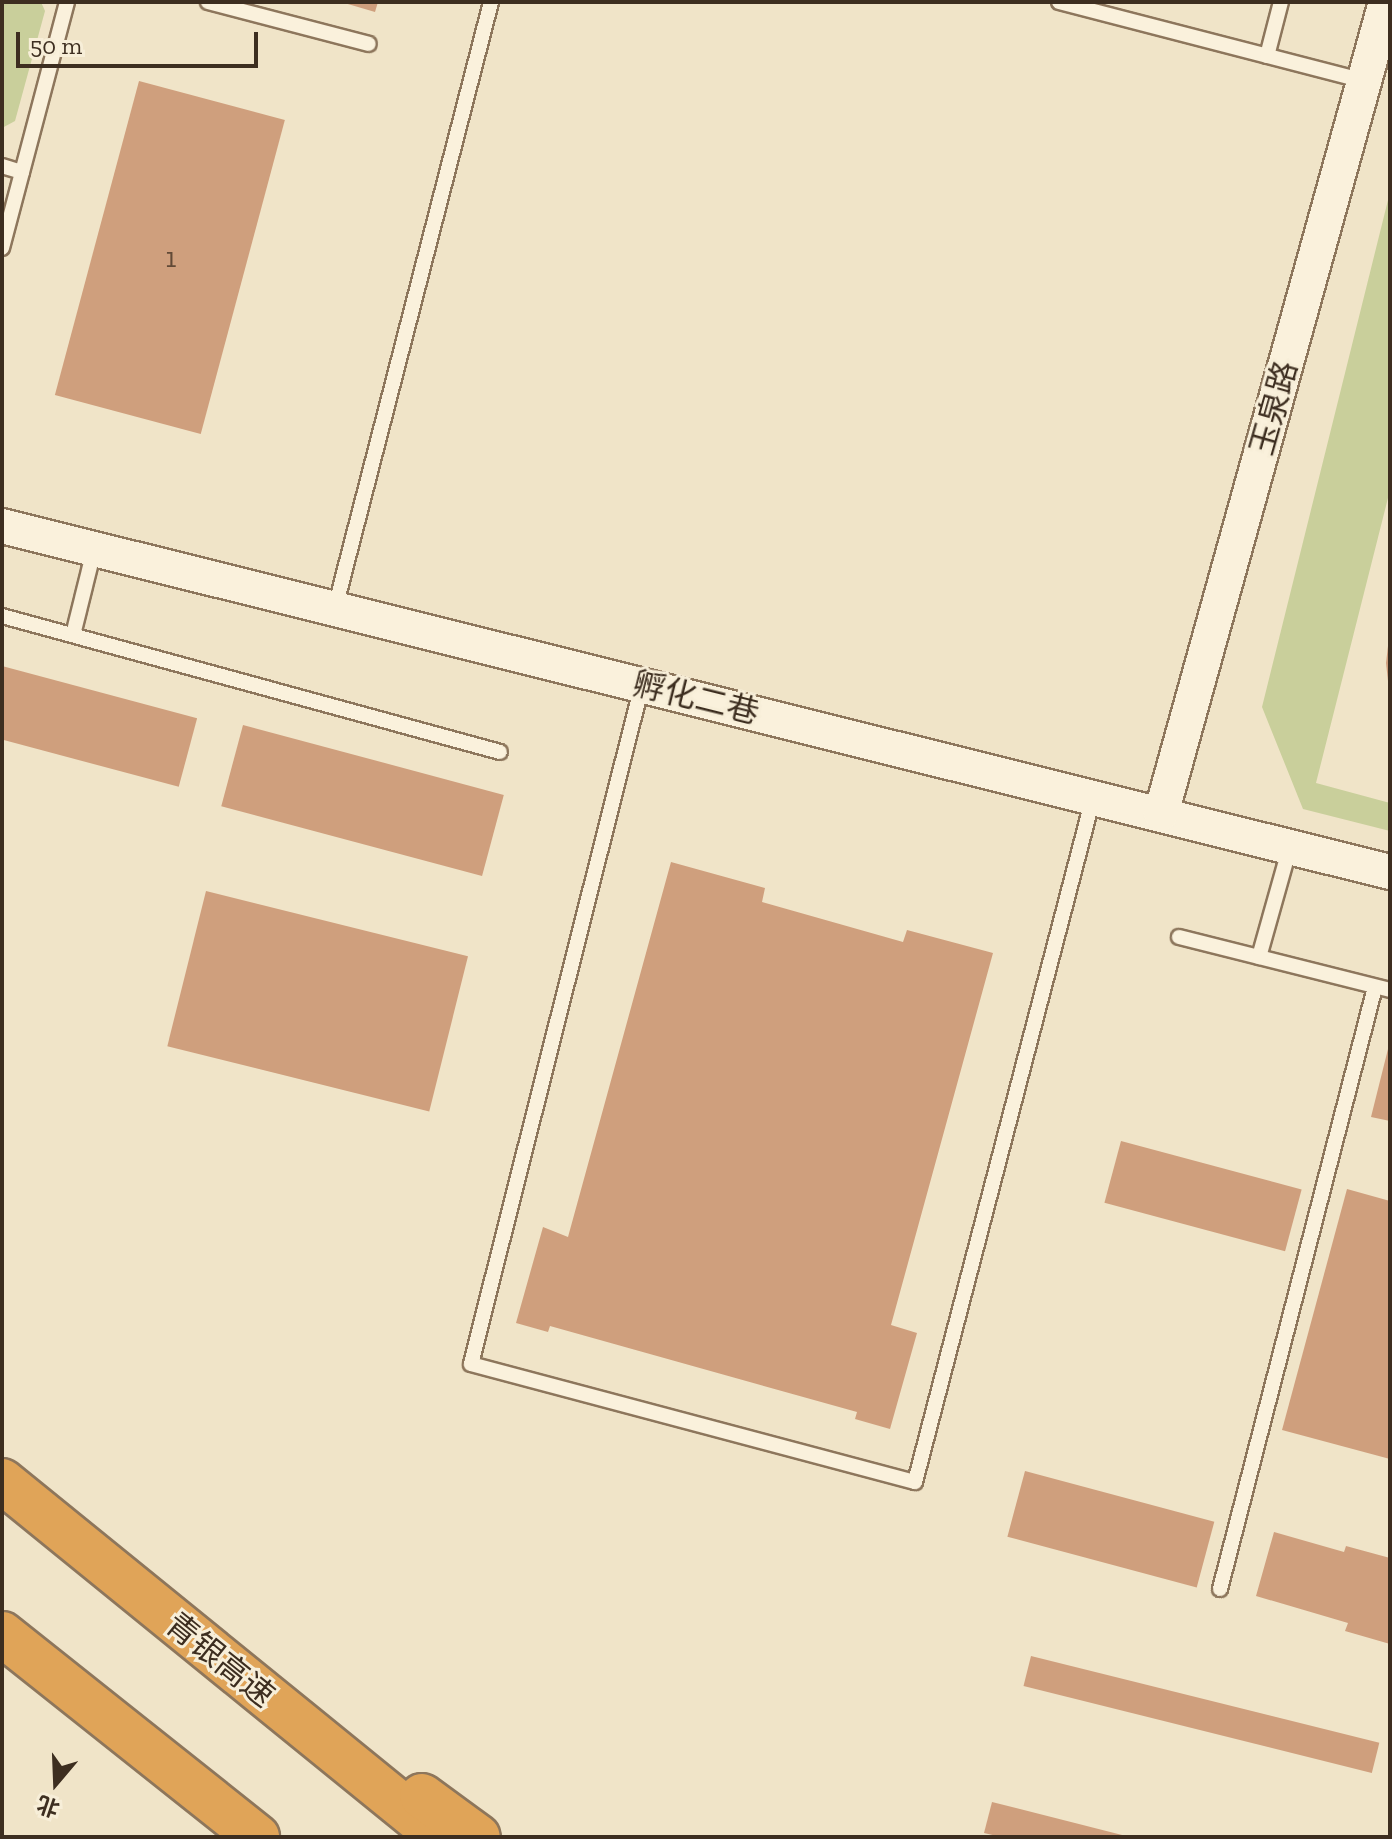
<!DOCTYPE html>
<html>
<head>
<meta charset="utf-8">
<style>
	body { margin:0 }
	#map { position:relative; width:1392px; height:1839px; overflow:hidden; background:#f0e4c8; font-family:"Zilla Slab","Noto Sans SC",serif }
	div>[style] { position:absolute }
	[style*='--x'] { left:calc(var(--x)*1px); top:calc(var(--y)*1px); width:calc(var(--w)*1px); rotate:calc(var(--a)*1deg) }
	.green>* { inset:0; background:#c9cf9b }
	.building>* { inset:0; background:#cf9f7d; transform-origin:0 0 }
	.roads { filter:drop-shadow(2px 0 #8d765c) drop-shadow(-2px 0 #8d765c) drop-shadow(0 2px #8d765c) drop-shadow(0 -2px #8d765c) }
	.service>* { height:14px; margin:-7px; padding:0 7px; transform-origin:7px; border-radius:7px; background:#faf1dc }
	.tertiary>* { height:34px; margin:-17px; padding:0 17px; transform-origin:17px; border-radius:17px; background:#faf1dc }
	.motorway>* { height:44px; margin:-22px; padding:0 22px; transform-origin:22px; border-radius:22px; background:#e0a458 }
	span { translate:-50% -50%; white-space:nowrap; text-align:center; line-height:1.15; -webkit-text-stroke:6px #f7eed8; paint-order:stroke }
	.number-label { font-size:28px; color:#624a37 }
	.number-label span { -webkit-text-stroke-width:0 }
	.street-label { font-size:32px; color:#3d2e20 }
	.frame { position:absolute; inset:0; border:4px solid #3d2e20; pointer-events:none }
	.north { position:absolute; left:16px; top:1743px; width:80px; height:80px; -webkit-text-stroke:6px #f7eed8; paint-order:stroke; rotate:199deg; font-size:22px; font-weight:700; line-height:32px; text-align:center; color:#3d2e20 }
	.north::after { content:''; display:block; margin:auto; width:28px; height:36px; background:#3d2e20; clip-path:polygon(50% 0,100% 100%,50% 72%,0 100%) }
	.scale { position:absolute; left:16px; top:32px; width:242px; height:36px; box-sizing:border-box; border:4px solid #3d2e20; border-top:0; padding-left:10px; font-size:24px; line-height:28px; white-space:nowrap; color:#3d2e20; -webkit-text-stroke:6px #f7eed8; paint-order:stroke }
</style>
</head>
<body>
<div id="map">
	<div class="green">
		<div style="clip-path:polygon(2px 2px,41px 2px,45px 11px,15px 121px,2px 128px)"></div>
		<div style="clip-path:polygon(1390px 192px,1390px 490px,1316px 783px,1390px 803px,1390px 831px,1303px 809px,1262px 707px)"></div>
	</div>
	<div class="building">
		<div style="clip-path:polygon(341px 2px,378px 2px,375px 12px)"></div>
		<div style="left:139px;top:81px;width:151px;height:325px;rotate:15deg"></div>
		<div style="clip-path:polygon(1388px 646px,1390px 681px,1388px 681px,1386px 663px)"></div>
		<div style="left:2px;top:666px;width:202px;height:71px;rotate:15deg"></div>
		<div style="left:243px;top:725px;width:270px;height:84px;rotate:15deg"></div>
		<div style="clip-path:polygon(671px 862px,765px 888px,762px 902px,903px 942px,907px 930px,993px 953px,891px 1325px,917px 1333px,890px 1429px,855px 1419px,857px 1412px,550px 1326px,548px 1332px,516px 1323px,543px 1227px,568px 1237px)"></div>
		<div style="left:206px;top:891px;width:270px;height:160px;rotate:14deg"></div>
		<div style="clip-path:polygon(1389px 1045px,1390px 1045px,1390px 1121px,1371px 1117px)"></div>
		<div style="left:1121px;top:1141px;width:187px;height:64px;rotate:15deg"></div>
		<div style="clip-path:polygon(1347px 1189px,1390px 1201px,1390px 1459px,1282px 1430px)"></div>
		<div style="left:1025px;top:1471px;width:196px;height:68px;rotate:15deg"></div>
		<div style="clip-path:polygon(1274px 1532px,1344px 1552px,1346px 1546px,1390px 1558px,1390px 1644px,1345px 1631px,1348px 1623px,1256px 1596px)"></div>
		<div style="left:1031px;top:1656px;width:359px;height:31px;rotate:14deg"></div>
		<div style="clip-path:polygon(992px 1802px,1126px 1836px,1126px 1837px,1001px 1837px,984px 1833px)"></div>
	</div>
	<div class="roads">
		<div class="service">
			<div style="--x:208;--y:2;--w:166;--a:14.6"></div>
			<div style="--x:1059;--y:2;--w:315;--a:14.5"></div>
			<div style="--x:1267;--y:56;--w:56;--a:-75.5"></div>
			<div style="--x:2;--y:166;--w:21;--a:17"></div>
			<div style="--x:2;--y:248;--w:254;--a:-75.2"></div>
			<div style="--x:335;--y:608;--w:626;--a:-75.56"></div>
			<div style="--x:2;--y:616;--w:516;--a:15.27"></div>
			<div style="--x:73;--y:635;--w:88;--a:-76.1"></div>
			<div style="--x:642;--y:685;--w:700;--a:104.14"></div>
			<div style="--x:471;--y:1364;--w:459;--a:14.9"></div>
			<div style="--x:915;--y:1482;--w:707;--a:-75.41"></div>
			<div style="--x:1179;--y:937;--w:218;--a:14.1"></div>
			<div style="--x:1259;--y:957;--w:114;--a:-74.3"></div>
			<div style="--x:1220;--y:1589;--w:622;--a:-75.56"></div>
		</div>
		<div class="tertiary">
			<div style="--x:2;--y:526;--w:1430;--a:14"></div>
			<div style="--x:1161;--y:814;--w:843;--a:-74.51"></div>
		</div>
		<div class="motorway">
			<div style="--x:2;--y:1481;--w:564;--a:39.1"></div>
			<div style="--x:2;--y:1634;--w:326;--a:38.5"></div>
			<div style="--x:422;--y:1796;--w:69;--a:36.2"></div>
		</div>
	</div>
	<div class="number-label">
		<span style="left:171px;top:258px">1</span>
	</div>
	<div class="street-label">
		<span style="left:1274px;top:408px;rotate:-74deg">玉泉路</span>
		<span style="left:696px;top:698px;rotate:14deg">孵化二巷</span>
		<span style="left:220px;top:1660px;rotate:39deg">青银高速</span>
	</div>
	<div class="frame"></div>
	<div class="north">北</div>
	<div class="scale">50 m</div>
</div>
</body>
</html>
